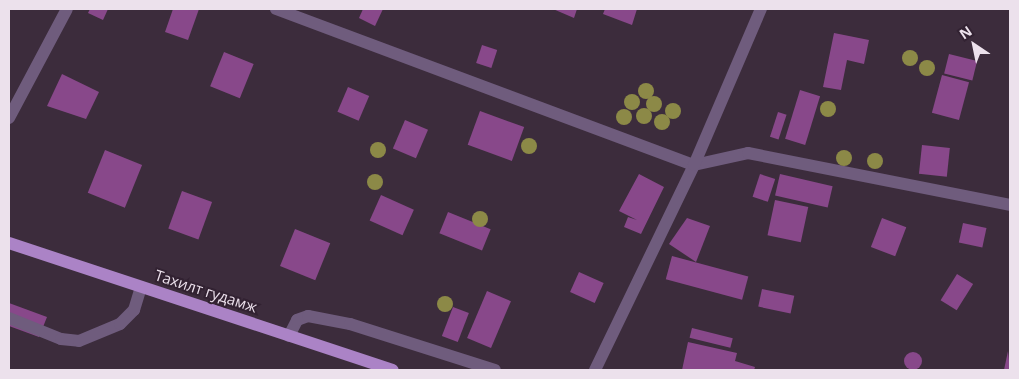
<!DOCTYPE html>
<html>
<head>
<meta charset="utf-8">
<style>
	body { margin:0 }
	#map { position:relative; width:1019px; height:379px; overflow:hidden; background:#3c2c3c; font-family:"Open Sans",sans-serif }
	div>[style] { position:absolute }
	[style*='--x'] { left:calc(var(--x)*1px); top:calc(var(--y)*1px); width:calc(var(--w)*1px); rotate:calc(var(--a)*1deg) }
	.building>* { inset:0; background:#88488a; transform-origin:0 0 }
	.round { border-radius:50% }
	.minor>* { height:12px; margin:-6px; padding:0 6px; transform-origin:6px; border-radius:6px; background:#6f5c7d }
	.major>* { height:12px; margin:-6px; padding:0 6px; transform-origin:6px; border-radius:6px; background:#ab83c6 }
	.trees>* { width:16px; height:16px; margin:-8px; border-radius:50%; background:#8c8947 }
	span { translate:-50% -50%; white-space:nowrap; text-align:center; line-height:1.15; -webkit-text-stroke:4px #322232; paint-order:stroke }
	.street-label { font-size:15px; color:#ece1ec }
	.frame { position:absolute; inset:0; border:10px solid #ece1ec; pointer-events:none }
	.north { position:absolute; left:949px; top:20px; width:50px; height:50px; -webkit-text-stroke:4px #322232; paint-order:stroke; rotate:326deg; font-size:14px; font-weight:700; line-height:20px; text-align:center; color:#ece1ec }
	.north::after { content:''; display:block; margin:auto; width:18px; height:22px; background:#ece1ec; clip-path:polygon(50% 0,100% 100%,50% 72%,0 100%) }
</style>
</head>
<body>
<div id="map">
	<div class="building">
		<div style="clip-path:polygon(90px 9px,108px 9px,103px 20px,88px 13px)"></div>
		<div style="clip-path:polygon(173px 9px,199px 9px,188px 40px,165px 32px)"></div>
		<div style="clip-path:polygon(363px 9px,383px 9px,375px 26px,359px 18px)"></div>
		<div style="clip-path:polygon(553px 9px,577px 9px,574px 18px)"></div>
		<div style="clip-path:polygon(605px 9px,637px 9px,632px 25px,603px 14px)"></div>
		<div style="clip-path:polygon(834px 33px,869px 40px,864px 64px,847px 60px,841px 90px,823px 87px)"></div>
		<div style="left:482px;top:45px;width:16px;height:19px;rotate:18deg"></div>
		<div style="left:224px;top:52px;width:32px;height:37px;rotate:22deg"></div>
		<div style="left:949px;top:54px;width:29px;height:20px;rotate:14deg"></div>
		<div style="clip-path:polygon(62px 74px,99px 92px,86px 119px,47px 106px)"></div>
		<div style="left:942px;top:75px;width:28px;height:39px;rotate:15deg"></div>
		<div style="left:348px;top:87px;width:23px;height:27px;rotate:23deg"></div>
		<div style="left:800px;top:90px;width:21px;height:51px;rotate:17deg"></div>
		<div style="left:480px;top:111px;width:47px;height:36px;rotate:20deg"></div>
		<div style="left:778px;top:112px;width:9px;height:26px;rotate:18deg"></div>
		<div style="left:405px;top:120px;width:25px;height:31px;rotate:23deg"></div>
		<div style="left:922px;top:145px;width:28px;height:29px;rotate:6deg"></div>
		<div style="left:105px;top:150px;width:40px;height:46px;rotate:22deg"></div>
		<div style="clip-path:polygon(639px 174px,664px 187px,641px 234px,624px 227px,628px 217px,637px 220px,619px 211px)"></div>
		<div style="left:760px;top:174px;width:16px;height:24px;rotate:18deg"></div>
		<div style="left:780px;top:174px;width:54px;height:22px;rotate:13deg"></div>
		<div style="left:182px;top:191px;width:32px;height:40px;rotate:20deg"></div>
		<div style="left:381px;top:195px;width:36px;height:28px;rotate:24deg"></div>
		<div style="left:775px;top:200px;width:34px;height:36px;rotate:12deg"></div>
		<div style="left:448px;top:212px;width:46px;height:23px;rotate:22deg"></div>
		<div style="clip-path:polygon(687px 218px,710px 226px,696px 262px,669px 244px)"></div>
		<div style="left:882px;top:218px;width:26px;height:31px;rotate:21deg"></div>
		<div style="left:963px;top:223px;width:24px;height:20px;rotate:12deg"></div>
		<div style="left:295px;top:229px;width:38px;height:40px;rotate:22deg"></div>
		<div style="left:672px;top:256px;width:79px;height:24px;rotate:15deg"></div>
		<div style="left:579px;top:272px;width:27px;height:22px;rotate:24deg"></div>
		<div style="left:957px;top:274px;width:19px;height:31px;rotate:32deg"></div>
		<div style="left:762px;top:289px;width:33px;height:18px;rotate:12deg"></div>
		<div style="left:487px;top:291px;width:26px;height:51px;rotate:23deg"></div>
		<div style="clip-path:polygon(9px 303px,47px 317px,39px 337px,9px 326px)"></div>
		<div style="left:453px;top:307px;width:17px;height:31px;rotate:21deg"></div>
		<div style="left:692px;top:328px;width:42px;height:10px;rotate:14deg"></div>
		<div style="clip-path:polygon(688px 342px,737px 353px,735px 361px,755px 367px,754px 370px,682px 370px)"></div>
		<div style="clip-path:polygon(1008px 351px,1010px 370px,1004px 370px)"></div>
		<div class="round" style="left:904px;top:352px;width:18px;height:18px"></div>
	</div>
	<div class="minor">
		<div style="--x:276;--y:9;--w:446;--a:20.5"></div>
		<div style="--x:694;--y:165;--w:55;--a:-12.5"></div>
		<div style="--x:748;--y:153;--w:267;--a:11.2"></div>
		<div style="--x:9;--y:118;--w:123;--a:-62"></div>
		<div style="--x:9;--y:318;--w:56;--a:22"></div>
		<div style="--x:61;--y:339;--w:18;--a:6"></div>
		<div style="--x:79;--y:341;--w:44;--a:-22.5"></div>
		<div style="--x:120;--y:324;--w:20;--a:-45"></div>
		<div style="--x:134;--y:310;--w:24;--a:-73"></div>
		<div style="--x:289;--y:336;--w:18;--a:-63"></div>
		<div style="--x:297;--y:320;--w:12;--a:-20"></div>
		<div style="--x:308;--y:316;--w:43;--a:10.8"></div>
		<div style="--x:350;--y:324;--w:152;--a:17.6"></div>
		<div style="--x:595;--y:370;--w:228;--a:-64.2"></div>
		<div style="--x:694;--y:165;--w:170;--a:-66.8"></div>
	</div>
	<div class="major">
		<div style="--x:9;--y:243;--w:404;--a:18.3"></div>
	</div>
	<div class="trees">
		<div style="left:910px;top:58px"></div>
		<div style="left:927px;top:68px"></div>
		<div style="left:646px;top:91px"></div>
		<div style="left:632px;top:102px"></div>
		<div style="left:654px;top:104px"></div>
		<div style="left:828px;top:109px"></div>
		<div style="left:673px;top:111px"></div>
		<div style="left:644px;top:116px"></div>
		<div style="left:624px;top:117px"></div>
		<div style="left:662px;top:122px"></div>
		<div style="left:529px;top:146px"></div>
		<div style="left:378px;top:150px"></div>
		<div style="left:844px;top:158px"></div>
		<div style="left:875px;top:161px"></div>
		<div style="left:375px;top:182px"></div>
		<div style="left:480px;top:219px"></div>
		<div style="left:445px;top:304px"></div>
	</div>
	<div class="street-label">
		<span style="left:206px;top:291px;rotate:18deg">Тахилт гудамж</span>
	</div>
	<div class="frame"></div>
	<div class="north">N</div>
</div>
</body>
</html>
